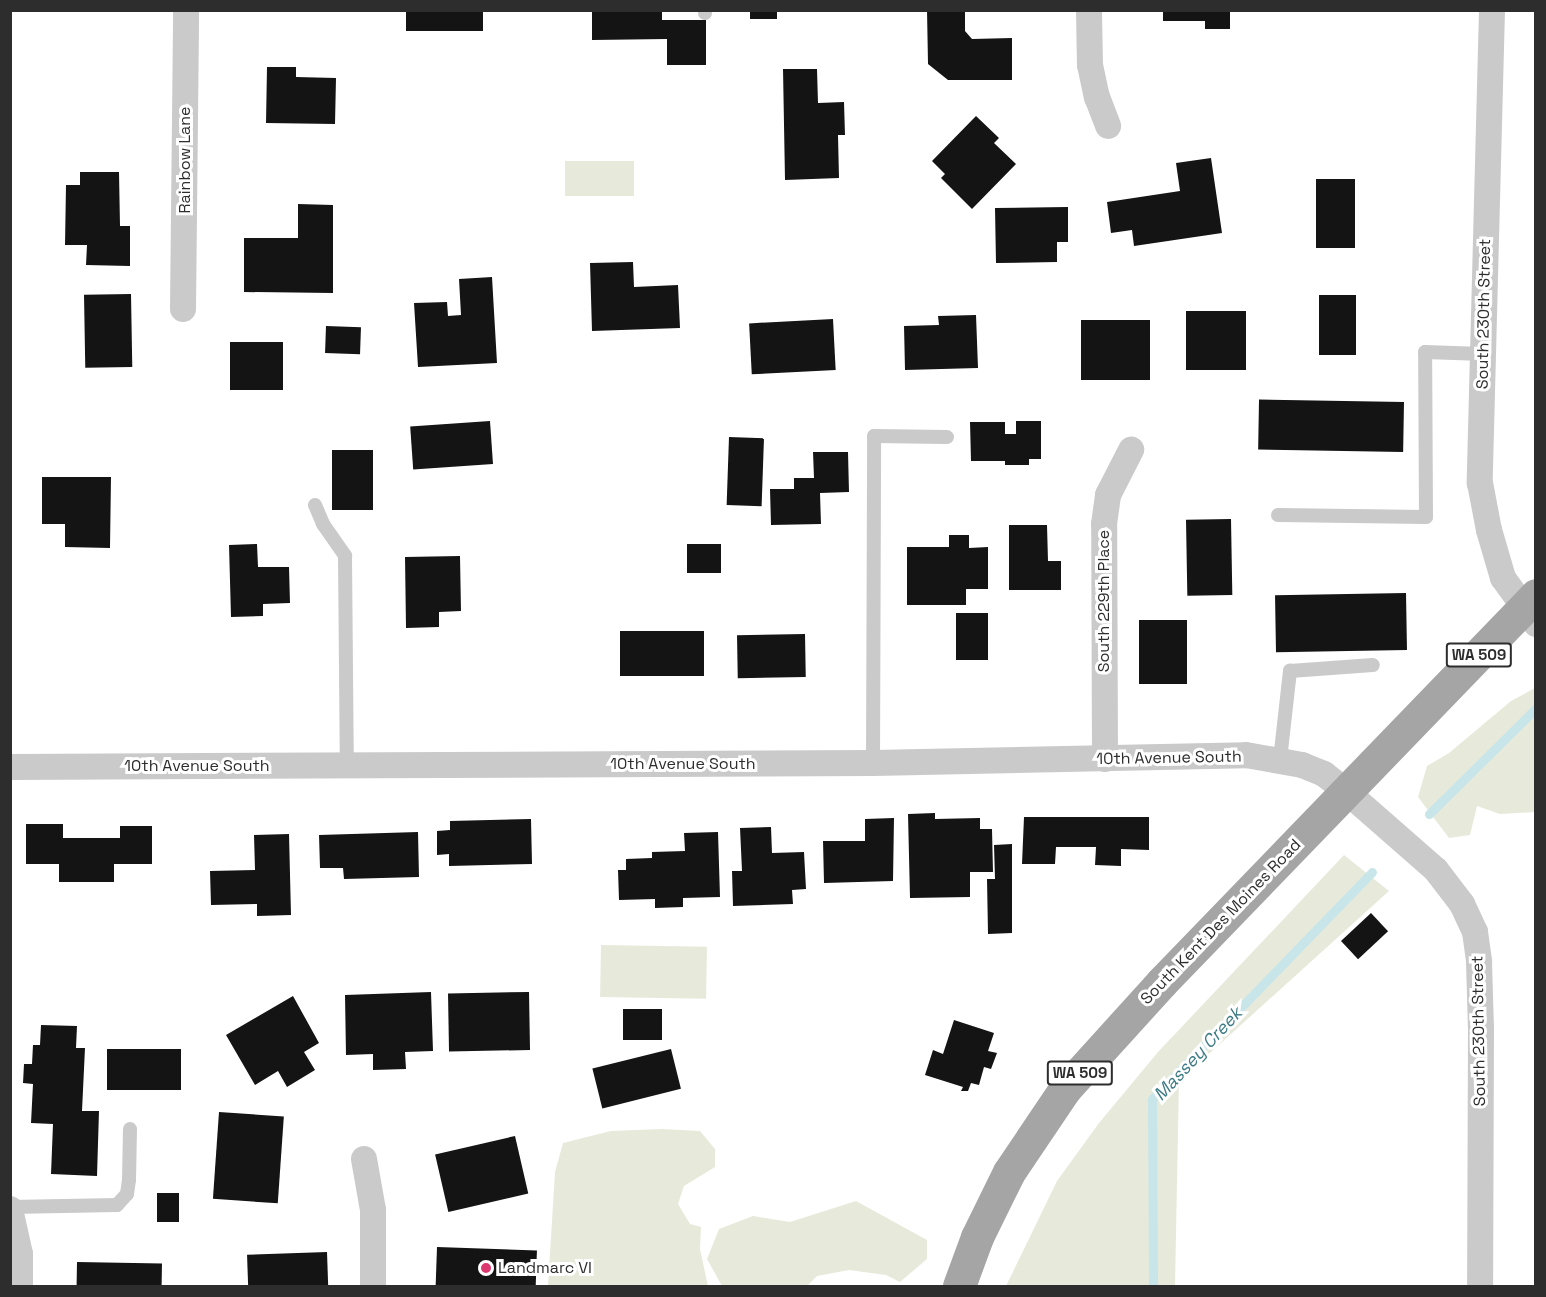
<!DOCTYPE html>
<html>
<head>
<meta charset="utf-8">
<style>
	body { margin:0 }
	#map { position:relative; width:1546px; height:1297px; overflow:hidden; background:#fff; font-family:"Space Grotesk",sans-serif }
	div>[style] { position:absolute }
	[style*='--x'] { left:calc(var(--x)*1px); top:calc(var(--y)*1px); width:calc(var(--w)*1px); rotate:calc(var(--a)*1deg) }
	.green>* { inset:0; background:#e7eadb; transform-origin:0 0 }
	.stream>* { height:9px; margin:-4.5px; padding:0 4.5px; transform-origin:4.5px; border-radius:4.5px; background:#c8e5e9 }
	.building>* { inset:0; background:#141414; transform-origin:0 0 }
	.service>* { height:14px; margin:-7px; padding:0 7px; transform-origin:7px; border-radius:7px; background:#cacaca }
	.minor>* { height:26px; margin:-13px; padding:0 13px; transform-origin:13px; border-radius:13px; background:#cacaca }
	.primary>* { height:33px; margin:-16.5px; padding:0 16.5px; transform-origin:16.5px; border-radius:16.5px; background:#a5a5a5 }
	.dots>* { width:16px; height:16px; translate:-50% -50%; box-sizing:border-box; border:3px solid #fff; border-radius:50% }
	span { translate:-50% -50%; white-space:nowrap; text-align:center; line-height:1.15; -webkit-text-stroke:6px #fff; paint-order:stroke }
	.shield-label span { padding:2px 4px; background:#fff; border:2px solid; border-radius:4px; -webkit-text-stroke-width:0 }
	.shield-label { font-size:15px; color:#2d2d2d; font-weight:700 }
	.street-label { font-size:16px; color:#2d2d2d }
	.poi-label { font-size:16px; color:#2d2d2d }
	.left { translate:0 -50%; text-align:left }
	.water-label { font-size:18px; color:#3d7b85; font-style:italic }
	.frame { position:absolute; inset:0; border:12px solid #2d2d2d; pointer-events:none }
</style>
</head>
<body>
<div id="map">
	<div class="green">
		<div style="left:634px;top:161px;width:35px;height:69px;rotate:90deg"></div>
		<div style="clip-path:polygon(1535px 688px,1535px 812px,1500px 814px,1477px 806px,1470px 835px,1449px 838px,1418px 797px,1427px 766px,1449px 753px,1511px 701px)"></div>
		<div style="clip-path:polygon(1344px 855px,1389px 891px,1179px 1081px,1175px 1286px,1006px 1286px,1057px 1181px,1099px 1123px,1158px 1052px)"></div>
		<div style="left:601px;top:945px;width:106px;height:52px;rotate:1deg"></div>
		<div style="clip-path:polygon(662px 1129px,700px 1131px,715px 1149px,715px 1167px,684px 1186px,678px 1204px,690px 1224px,701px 1227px,700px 1249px,708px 1286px,548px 1286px,555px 1172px,563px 1143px,611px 1131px)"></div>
		<div style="clip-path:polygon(856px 1201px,927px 1240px,927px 1259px,900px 1282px,886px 1275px,849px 1270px,817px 1276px,807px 1286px,722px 1286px,707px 1259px,719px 1229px,753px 1216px,790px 1222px)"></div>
	</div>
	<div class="stream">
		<div style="--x:1429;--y:814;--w:151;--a:-44.7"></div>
		<div style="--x:1153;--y:1286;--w:187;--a:-90.3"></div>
		<div style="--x:1152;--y:1099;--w:316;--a:-45.9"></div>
	</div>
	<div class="building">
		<div style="left:406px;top:10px;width:77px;height:21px"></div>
		<div style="clip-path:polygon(592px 10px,662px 10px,662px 20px,706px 20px,706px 65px,667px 65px,667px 39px,592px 40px)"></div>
		<div style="left:750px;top:10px;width:27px;height:9px"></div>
		<div style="clip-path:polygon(927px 10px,965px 10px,965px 31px,972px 39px,1012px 38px,1012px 80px,948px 80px,928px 64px)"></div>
		<div style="clip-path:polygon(1163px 10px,1230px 10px,1230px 29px,1205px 29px,1205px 21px,1163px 21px)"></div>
		<div style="clip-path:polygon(267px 67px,296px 67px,296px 77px,336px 78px,335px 124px,266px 123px)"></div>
		<div style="clip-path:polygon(783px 69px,817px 69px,818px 103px,844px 102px,845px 135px,838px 135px,839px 178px,785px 180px)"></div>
		<div style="clip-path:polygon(976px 116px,999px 138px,994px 143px,1016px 164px,972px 209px,941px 178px,945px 174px,932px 161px)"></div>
		<div style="clip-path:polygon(1211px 158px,1222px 233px,1134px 246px,1132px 230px,1111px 233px,1107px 202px,1180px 191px,1176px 163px)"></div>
		<div style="clip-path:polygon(80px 172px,119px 172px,120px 226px,130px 226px,130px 266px,86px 265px,87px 245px,65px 245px,66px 185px,80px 185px)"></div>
		<div style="left:1316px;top:179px;width:39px;height:69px"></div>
		<div style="clip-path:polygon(298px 204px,333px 205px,333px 293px,244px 292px,244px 238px,298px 238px)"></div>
		<div style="clip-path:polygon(1068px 207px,1068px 242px,1057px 242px,1057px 262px,996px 263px,995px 208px)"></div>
		<div style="clip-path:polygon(633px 262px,634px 287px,678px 285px,680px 328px,592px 331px,590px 263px)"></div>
		<div style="clip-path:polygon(492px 277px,497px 363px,418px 367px,414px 303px,447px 302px,448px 316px,461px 315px,459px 279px)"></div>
		<div style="left:131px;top:294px;width:73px;height:47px;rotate:89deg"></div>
		<div style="left:1319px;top:295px;width:37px;height:60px"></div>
		<div style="left:1186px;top:311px;width:60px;height:59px"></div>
		<div style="clip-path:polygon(976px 315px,978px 368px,905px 370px,904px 326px,939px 325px,938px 316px)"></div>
		<div style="left:833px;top:319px;width:51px;height:84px;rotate:87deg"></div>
		<div style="left:1081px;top:320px;width:69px;height:60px"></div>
		<div style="left:326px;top:326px;width:35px;height:27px;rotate:2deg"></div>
		<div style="left:230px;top:342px;width:53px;height:48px"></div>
		<div style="left:1404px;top:402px;width:50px;height:145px;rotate:91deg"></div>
		<div style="left:490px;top:421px;width:43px;height:80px;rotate:86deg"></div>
		<div style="clip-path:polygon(1016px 421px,1041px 421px,1041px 459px,1029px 459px,1029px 465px,1005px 465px,1005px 461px,971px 461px,970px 422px,1005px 422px,1005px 434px,1016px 434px)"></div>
		<div style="left:729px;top:437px;width:35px;height:68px;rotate:2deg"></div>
		<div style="left:332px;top:450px;width:41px;height:60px"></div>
		<div style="clip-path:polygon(813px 452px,848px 452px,849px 492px,820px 493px,821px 524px,771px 525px,770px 489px,794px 489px,794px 478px,814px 478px)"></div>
		<div style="clip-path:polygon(42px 477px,111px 477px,110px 548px,65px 547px,65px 524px,42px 524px)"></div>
		<div style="left:1231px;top:519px;width:76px;height:45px;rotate:89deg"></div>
		<div style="clip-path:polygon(1009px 525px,1047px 525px,1048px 561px,1061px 561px,1061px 590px,1009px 590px)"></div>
		<div style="clip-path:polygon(949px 535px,969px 535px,969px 548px,988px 547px,988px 589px,966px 589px,966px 605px,907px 605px,907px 547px,949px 547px)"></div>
		<div style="clip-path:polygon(257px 544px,258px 567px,289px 567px,290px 603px,263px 604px,263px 616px,231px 617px,229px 545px)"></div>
		<div style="left:687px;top:544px;width:34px;height:29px"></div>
		<div style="clip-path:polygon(460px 556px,461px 611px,439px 612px,439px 627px,406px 628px,405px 557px)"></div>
		<div style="left:1406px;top:593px;width:57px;height:131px;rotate:89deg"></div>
		<div style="left:956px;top:613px;width:32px;height:47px"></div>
		<div style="left:1139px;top:620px;width:48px;height:64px"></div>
		<div style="left:704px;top:631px;width:45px;height:84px;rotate:90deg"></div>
		<div style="left:805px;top:634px;width:43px;height:68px;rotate:89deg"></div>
		<div style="clip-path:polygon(935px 813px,935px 819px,980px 818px,980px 829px,992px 829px,993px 872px,970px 872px,970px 897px,910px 898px,908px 814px)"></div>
		<div style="clip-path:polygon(1024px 817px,1149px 817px,1149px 850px,1121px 849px,1121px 866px,1095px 865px,1096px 847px,1056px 847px,1055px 864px,1022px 864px)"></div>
		<div style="clip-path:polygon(894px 818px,893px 881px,824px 883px,823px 841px,865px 841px,865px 819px)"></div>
		<div style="clip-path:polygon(531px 819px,532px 864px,449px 866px,449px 854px,437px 855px,437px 831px,450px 830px,450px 821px)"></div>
		<div style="clip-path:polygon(26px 824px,63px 824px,63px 838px,120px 838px,120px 826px,152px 826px,152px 864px,114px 864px,114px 882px,59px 882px,59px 864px,26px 864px)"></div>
		<div style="clip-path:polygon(771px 827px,772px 853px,804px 852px,806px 889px,792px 890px,793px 904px,733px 906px,732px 871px,742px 871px,740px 828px)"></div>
		<div style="clip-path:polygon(418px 832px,419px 877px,344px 879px,343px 868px,320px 868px,319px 835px)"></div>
		<div style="clip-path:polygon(718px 832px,720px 897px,683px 898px,683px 907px,655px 908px,655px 899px,619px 900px,618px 870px,626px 870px,626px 859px,652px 858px,652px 852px,685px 851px,684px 833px)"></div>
		<div style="clip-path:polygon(289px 834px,291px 915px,257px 916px,257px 904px,211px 905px,210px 871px,255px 870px,254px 835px)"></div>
		<div style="clip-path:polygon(1012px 844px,1012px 933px,988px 934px,987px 879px,995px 879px,994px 845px)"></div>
		<div style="left:1371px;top:913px;width:25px;height:41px;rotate:47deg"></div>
		<div style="clip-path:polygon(431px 992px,433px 1051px,405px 1052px,406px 1069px,373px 1070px,373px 1054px,346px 1055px,345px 995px)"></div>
		<div style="left:529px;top:992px;width:58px;height:81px;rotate:89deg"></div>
		<div style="clip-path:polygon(293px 996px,319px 1043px,304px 1052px,315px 1070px,287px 1087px,278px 1071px,255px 1085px,226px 1035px)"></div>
		<div style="left:623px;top:1009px;width:39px;height:31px"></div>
		<div style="clip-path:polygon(954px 1020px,994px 1033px,988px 1051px,997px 1053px,991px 1069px,984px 1067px,979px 1085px,971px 1083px,968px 1091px,961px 1091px,963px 1087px,925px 1075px,933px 1050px,943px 1054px)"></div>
		<div style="clip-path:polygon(41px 1025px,77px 1026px,76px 1048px,85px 1048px,82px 1111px,99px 1111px,97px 1176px,51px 1174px,53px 1124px,31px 1123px,33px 1084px,23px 1083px,24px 1064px,32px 1064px,33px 1045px,40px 1045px)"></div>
		<div style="left:107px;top:1049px;width:74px;height:41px"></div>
		<div style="left:671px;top:1049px;width:41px;height:81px;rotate:76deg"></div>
		<div style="left:219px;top:1112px;width:65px;height:87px;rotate:4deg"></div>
		<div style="left:515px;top:1136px;width:59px;height:82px;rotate:77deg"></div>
		<div style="left:157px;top:1193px;width:22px;height:29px"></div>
		<div style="left:437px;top:1247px;width:100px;height:39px;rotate:2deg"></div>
		<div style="left:327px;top:1252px;width:34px;height:80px;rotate:88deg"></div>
		<div style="left:77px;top:1262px;width:85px;height:24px;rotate:1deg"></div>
	</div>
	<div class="service">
		<div style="--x:705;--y:13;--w:3;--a:-90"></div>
		<div style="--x:315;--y:505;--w:21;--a:67"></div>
		<div style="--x:323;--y:524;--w:39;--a:55"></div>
		<div style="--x:345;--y:556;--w:209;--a:89.5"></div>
		<div style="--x:1278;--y:515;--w:148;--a:0.8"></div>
		<div style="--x:1426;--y:517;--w:165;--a:-90.3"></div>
		<div style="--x:1425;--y:352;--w:58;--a:2"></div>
		<div style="--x:1280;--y:760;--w:90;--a:-83.6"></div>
		<div style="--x:1290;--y:671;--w:83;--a:-4.1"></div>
		<div style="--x:873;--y:763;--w:327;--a:-89.8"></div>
		<div style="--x:874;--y:436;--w:73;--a:0.8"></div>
		<div style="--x:10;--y:1207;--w:107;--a:-1.1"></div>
		<div style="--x:117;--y:1205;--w:15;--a:-48"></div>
		<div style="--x:127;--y:1194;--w:14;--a:-82"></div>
		<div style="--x:129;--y:1180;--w:51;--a:-88.9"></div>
	</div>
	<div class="minor">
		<div style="--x:1089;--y:10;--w:55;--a:89"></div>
		<div style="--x:1090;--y:65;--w:33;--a:78"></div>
		<div style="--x:1097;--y:97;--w:31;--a:69"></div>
		<div style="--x:1492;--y:10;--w:473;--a:91.5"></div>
		<div style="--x:1480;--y:483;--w:48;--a:79.2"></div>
		<div style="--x:1489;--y:530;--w:50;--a:73.7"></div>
		<div style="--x:1503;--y:578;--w:57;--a:54.3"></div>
		<div style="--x:183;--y:309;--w:299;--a:-89.4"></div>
		<div style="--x:1105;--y:759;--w:235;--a:-90.2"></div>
		<div style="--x:1104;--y:524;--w:29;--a:-82"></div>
		<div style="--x:1108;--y:495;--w:51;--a:-62.9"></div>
		<div style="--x:10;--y:767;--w:863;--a:-0.27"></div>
		<div style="--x:873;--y:763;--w:373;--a:-1.2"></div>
		<div style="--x:1246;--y:755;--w:57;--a:10.1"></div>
		<div style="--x:1302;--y:765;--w:24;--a:22"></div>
		<div style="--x:1324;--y:774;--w:29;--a:38"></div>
		<div style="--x:1347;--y:792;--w:118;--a:41.2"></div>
		<div style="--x:1436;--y:870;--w:43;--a:52.6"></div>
		<div style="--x:1462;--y:904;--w:31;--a:65"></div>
		<div style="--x:1475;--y:932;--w:30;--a:82"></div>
		<div style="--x:1479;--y:962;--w:66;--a:88.3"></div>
		<div style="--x:1481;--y:1028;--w:258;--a:90.2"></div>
		<div style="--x:364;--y:1159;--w:52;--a:80"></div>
		<div style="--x:373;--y:1210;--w:76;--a:90"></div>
		<div style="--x:10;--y:1209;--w:46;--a:77.5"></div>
		<div style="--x:20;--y:1254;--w:32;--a:90"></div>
	</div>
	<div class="primary">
		<div style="--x:959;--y:1286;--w:52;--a:-69.8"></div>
		<div style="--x:977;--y:1237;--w:72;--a:-63.8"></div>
		<div style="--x:1009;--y:1172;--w:100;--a:-56"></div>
		<div style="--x:1065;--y:1089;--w:144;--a:-47.8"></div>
		<div style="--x:1162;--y:982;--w:538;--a:-45.98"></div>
	</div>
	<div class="dots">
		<div style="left:486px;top:1268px;background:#dc376e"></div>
	</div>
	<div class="shield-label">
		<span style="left:1479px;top:655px">WA 509</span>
		<span style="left:1080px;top:1073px">WA 509</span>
	</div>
	<div class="street-label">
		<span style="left:185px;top:160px;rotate:-90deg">Rainbow Lane</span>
		<span style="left:1484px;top:314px;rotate:-89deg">South 230th Street</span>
		<span style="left:1104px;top:601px;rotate:-90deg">South 229th Place</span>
		<span style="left:1169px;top:758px;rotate:-1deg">10th Avenue South</span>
		<span style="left:683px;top:764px">10th Avenue South</span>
		<span style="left:197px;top:766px">10th Avenue South</span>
		<span style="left:1221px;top:922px;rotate:-46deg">South Kent Des Moines Road</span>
		<span style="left:1479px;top:1031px;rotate:-91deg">South 230th Street</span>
	</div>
	<div class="poi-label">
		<span class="left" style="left:498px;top:1268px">Landmarc VI</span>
	</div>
	<div class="water-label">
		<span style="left:1198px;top:1054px;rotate:-47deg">Massey Creek</span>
	</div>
	<div class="frame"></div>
</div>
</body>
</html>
